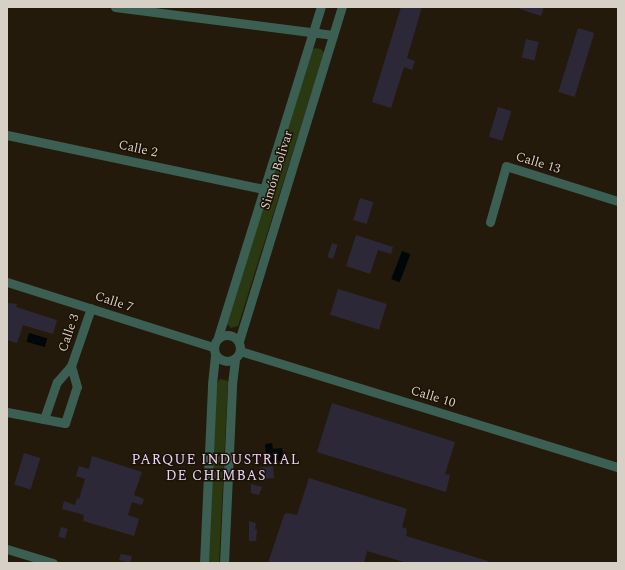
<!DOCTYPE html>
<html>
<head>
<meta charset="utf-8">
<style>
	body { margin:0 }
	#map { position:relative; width:625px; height:570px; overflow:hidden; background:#241a0b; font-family:Spectral,serif }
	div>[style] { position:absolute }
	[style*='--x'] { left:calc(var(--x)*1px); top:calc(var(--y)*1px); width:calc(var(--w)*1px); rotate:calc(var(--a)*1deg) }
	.green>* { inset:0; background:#2a3912 }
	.water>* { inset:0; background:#000709; transform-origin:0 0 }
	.building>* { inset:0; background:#2d2838; transform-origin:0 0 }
	.minor>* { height:9px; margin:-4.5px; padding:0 4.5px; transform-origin:4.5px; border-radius:4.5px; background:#3b5f52 }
	.minor>.ring { margin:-4.5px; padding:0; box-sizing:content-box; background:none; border:9px solid #3b5f52; border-radius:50% }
	span { translate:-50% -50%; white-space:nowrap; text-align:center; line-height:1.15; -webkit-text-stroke:3px #1b1104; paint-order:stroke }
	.street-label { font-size:13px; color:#d7d0c7 }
	.neighbourhood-label { font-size:14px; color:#e9d3fc; letter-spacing:1px }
	.frame { position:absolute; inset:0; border:8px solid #d7d0c7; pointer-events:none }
</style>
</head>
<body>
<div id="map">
	<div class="green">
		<div style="clip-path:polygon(315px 48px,321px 49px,324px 53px,238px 326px,231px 328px,227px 324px,312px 50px)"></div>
		<div style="clip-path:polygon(220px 379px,228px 381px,219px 563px,208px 563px,215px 404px,217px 383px)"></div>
	</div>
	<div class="water">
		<div style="left:402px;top:251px;width:9px;height:30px;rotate:21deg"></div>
		<div style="left:29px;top:333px;width:19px;height:9px;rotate:16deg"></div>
		<div style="clip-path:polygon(272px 443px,273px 449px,282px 448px,284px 460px,267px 463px,265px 444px)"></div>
	</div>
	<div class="building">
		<div style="clip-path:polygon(401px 7px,422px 7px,407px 58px,415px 61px,412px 70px,404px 67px,391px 108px,372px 102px)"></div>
		<div style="clip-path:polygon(520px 7px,544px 7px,541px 16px,520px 9px)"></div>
		<div style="left:578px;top:28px;width:17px;height:67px;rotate:17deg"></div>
		<div style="left:526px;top:39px;width:13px;height:19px;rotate:13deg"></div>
		<div style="left:498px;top:107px;width:14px;height:31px;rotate:17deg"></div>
		<div style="left:360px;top:198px;width:14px;height:23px;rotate:17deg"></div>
		<div style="clip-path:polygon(356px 235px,393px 247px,391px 254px,378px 250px,370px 274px,346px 266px)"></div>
		<div style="left:332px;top:243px;width:6px;height:15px;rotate:18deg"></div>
		<div style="left:338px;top:289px;width:51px;height:27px;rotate:17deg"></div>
		<div style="clip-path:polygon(7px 303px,17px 304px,16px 307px,57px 320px,53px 334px,23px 325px,17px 343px,7px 340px)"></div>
		<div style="clip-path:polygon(332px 403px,455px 442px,445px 474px,450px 475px,446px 492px,317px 452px)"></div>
		<div style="left:24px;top:453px;width:17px;height:33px;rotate:17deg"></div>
		<div style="clip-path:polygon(92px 456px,142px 472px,134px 495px,144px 499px,142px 505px,132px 502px,128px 515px,139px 519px,134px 536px,83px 521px,84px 515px,62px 509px,64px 501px,75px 505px,77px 498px,79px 499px,85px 479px,76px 476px,79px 466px,89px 469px)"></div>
		<div style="left:273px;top:466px;width:12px;height:13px;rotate:85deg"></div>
		<div style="clip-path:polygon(309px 478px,407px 509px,402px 527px,407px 529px,406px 536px,488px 561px,488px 563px,407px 563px,367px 551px,364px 563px,268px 563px,284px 515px,287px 513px,297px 515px)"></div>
		<div style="clip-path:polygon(251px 484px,262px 487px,259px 495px,251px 493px)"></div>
		<div style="clip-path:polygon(249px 521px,256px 523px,255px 529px,257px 530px,256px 541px,249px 541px)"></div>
		<div style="left:61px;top:527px;width:7px;height:10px;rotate:16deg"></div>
		<div style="clip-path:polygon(121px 554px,132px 556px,130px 563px,119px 560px)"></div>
	</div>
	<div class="minor">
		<div style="--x:115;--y:7;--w:220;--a:7.3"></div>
		<div style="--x:7;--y:135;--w:263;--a:11.9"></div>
		<div style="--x:490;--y:222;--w:58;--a:-74.1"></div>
		<div style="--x:506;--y:166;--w:117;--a:17.4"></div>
		<div style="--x:7;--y:282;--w:216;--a:17.5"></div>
		<div class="ring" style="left:214px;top:335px;width:17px;height:17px"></div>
		<div style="--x:218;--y:337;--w:346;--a:-72.7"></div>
		<div style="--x:239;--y:341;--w:350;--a:-72.9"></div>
		<div style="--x:240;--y:351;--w:395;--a:17.1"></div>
		<div style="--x:7;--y:412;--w:59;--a:10.7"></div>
		<div style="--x:65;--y:423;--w:38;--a:-72"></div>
		<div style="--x:77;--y:387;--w:22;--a:-106"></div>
		<div style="--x:44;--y:419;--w:39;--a:-71"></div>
		<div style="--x:57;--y:382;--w:21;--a:-49"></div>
		<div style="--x:71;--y:366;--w:61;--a:-71"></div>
		<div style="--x:7;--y:549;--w:48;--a:16.9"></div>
		<div style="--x:204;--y:563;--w:179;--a:-87.4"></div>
		<div style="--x:212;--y:384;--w:29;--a:-84"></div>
		<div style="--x:224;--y:563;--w:179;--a:-87.4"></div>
		<div style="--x:232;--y:384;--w:26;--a:-83"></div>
	</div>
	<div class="street-label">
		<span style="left:138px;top:149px;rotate:12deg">Calle 2</span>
		<span style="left:538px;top:163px;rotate:17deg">Calle 13</span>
		<span style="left:277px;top:170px;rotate:-73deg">Simón Bolivar</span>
		<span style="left:114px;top:302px;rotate:18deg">Calle 7</span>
		<span style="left:69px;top:333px;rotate:-71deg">Calle 3</span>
		<span style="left:433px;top:397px;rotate:17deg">Calle 10</span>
	</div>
	<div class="neighbourhood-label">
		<span style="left:216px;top:468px">PARQUE INDUSTRIAL<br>DE CHIMBAS</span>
	</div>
	<div class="frame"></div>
</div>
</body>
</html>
